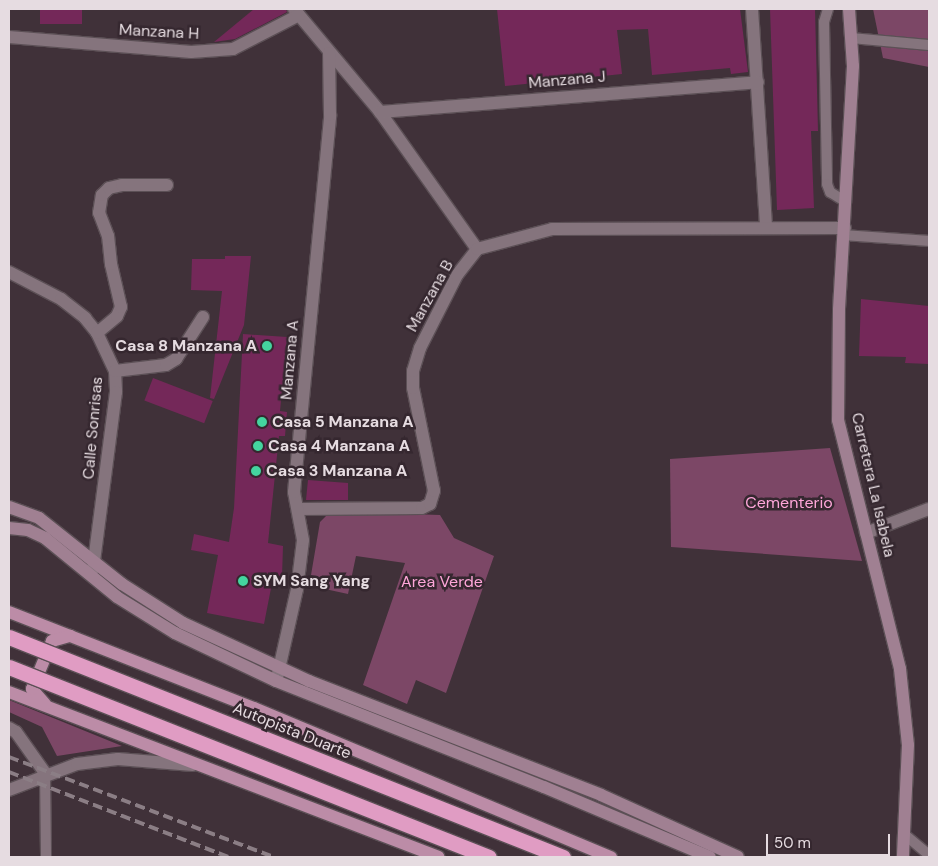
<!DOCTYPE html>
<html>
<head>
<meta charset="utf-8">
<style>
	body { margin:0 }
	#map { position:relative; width:938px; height:866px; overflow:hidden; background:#403139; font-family:"DM Sans",sans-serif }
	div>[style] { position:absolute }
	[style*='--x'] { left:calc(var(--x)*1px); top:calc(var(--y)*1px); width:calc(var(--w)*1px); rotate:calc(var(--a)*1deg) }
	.green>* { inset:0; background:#7c4766 }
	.building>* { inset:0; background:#742859; transform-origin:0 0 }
	.roads { filter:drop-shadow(1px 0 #5c5056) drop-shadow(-1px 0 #5c5056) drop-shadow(0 1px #5c5056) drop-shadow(0 -1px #5c5056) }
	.service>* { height:10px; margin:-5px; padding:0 5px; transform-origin:5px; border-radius:5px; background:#85747d }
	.minor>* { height:12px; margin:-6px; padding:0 6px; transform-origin:6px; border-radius:6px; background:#85747d }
	.tertiary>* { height:12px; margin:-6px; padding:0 6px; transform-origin:6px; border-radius:6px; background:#85747d }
	.secondary>* { height:12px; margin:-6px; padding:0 6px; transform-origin:6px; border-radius:6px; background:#a08092 }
	.primary>* { height:12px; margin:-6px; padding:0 6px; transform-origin:6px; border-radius:6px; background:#bc8ca7 }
	.rail>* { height:4px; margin-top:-2px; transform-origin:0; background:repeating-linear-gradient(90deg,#8b7e85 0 10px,transparent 0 15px) }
	.bridges { filter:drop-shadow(1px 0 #5c5056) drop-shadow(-1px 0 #5c5056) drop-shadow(0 1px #5c5056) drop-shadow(0 -1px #5c5056) }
	.motorway-bridge>* { height:15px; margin:-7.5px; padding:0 7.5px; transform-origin:7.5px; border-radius:7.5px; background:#e09cc3 }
	.dots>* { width:14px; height:14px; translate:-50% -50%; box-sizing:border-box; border:2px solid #35272f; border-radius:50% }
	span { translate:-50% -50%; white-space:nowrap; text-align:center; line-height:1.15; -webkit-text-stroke:5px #35272f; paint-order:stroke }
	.street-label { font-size:16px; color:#e6dce1 }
	.poi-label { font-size:16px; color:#e6dce1; font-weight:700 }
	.right { translate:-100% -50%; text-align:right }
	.left { translate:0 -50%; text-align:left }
	.park-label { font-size:16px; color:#fea6d9 }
	.frame { position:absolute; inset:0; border:10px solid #e6dce1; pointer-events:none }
	.scale { position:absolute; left:766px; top:834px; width:124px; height:22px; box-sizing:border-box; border:2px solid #e6dce1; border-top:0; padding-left:6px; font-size:15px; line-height:18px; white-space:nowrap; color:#e6dce1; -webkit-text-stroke:4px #35272f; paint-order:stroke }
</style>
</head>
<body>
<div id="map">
	<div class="green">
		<div style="clip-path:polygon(873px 9px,929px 9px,929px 67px,883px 58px)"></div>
		<div style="clip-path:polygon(830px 448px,862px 561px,671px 547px,670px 459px)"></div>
		<div style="clip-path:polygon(348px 512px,440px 515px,454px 538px,494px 556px,446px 693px,416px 680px,407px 704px,363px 685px,405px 563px,356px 556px,348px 594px,325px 589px,327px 579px,311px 575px,320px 522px,326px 516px)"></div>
		<div style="clip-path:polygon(9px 700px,122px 746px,57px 756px,42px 727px,9px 712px)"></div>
	</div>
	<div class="building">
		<div style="left:40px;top:9px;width:42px;height:15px"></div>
		<div style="clip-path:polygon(254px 9px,286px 9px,287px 12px,235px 39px,214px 42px)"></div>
		<div style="clip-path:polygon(497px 9px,740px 9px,748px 72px,731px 74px,730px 68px,652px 75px,648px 29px,617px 30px,622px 74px,505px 86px)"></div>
		<div style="clip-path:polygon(770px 9px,815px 9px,818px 131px,811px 131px,814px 208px,777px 210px)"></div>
		<div style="clip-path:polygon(225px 256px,251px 256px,244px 325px,214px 399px,210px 398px,222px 291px,191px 290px,192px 259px,225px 259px)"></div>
		<div style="clip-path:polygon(861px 299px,929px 306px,929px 364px,905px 363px,906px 357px,859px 356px)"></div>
		<div style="clip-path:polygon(243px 334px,287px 337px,280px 411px,287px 412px,285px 436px,279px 436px,268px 543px,283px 546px,282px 577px,273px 578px,264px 624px,207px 613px,218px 555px,191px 550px,194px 534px,229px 542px,234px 508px)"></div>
		<div style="left:153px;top:378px;width:64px;height:24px;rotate:21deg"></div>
		<div style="clip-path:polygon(308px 480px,348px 483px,348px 500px,306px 500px)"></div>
	</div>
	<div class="roads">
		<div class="service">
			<div style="--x:828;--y:9;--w:14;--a:107"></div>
			<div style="--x:824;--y:22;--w:162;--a:88.9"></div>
			<div style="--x:827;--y:184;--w:9;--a:69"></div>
			<div style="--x:830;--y:192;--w:19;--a:32"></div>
			<div style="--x:851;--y:38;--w:78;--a:5.1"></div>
			<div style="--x:844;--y:235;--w:85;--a:4"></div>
			<div style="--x:45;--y:773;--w:84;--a:89.3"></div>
			<div style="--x:904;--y:834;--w:33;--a:40"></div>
		</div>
		<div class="minor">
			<div style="--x:294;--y:9;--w:134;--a:50.1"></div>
			<div style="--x:380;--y:112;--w:168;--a:54.7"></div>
			<div style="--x:752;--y:9;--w:219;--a:86.3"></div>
			<div style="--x:9;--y:37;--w:183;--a:4.7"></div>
			<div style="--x:191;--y:52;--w:42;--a:-4.1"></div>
			<div style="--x:233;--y:49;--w:74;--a:-27.3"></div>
			<div style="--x:380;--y:112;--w:379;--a:-4.5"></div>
			<div style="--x:9;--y:272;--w:59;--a:27.4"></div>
			<div style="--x:61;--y:299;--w:31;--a:38"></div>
			<div style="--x:85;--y:318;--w:19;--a:51"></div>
			<div style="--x:97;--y:333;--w:42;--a:64.7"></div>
			<div style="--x:115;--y:371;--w:21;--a:87"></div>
			<div style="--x:116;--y:392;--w:179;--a:97.4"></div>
			<div style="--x:97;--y:333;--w:26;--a:-40"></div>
			<div style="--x:117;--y:316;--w:10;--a:-66"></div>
			<div style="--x:121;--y:307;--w:44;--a:-103.1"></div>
			<div style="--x:111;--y:264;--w:28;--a:-96"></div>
			<div style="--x:108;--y:236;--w:25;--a:-111"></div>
			<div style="--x:99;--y:213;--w:18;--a:-81"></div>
			<div style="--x:102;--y:195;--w:10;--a:-45"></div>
			<div style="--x:109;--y:188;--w:13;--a:-13"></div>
			<div style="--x:122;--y:185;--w:45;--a:0"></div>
			<div style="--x:115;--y:371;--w:51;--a:-6.7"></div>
			<div style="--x:166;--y:365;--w:12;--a:-31"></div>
			<div style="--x:176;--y:359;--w:50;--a:-57.3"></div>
			<div style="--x:298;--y:509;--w:124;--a:-0.5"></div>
			<div style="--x:422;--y:508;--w:9;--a:-27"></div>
			<div style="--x:430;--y:504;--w:14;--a:-73"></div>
			<div style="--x:434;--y:491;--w:105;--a:-101.5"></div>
			<div style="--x:413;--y:388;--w:17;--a:-90"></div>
			<div style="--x:413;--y:371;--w:24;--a:-73"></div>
			<div style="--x:420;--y:348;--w:82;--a:-63.1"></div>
			<div style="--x:457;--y:275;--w:33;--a:-52"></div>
			<div style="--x:477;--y:249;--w:78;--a:-14.9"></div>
			<div style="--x:552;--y:229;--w:293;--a:-0.2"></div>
			<div style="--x:866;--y:533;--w:67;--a:-20.9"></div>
			<div style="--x:277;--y:678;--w:91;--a:-77.3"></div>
			<div style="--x:297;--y:589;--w:49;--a:-83"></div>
			<div style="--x:303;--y:540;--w:49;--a:-100.6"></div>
			<div style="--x:294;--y:492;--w:379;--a:-84.5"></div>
			<div style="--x:330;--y:115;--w:62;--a:-90.9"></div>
			<div style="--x:9;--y:728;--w:8;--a:30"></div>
			<div style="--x:16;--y:732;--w:50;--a:54.7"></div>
		</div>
		<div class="tertiary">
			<div style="--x:9;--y:790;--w:73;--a:-20.9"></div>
			<div style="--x:77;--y:764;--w:41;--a:-7"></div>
			<div style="--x:118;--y:759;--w:75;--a:4.6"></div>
		</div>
		<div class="secondary">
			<div style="--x:849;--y:9;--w:57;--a:86"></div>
			<div style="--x:853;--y:66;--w:244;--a:93.3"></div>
			<div style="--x:839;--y:310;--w:110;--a:90.5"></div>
			<div style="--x:838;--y:420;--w:257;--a:76"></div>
			<div style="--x:900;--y:669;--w:76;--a:84"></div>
			<div style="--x:908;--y:745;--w:112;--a:92.6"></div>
			<div style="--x:9;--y:507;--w:32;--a:20"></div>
			<div style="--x:39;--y:518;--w:106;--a:38.5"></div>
			<div style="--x:122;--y:584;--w:72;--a:32.6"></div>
			<div style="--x:183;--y:623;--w:139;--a:24.7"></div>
			<div style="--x:309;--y:681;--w:313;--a:21.3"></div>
			<div style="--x:601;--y:795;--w:150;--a:24.3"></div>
			<div style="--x:9;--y:528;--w:19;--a:6"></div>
			<div style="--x:28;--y:530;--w:19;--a:25"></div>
			<div style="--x:45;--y:538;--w:93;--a:39.3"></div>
			<div style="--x:117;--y:597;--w:68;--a:31.8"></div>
			<div style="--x:175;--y:633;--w:112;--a:25.4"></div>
			<div style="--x:276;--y:681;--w:288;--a:21.6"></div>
			<div style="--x:544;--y:787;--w:180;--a:22.9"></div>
		</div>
		<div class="primary">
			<div style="--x:9;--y:612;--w:263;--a:21.4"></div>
			<div style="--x:254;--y:708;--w:387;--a:22.7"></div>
			<div style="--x:9;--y:692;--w:460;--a:21"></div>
			<div style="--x:45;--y:704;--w:20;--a:-131"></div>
			<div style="--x:32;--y:689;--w:52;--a:-67.4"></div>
			<div style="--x:52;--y:641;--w:19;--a:-16"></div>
		</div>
	</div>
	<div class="rail">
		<div style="--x:9;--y:757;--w:282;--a:20.7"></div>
		<div style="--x:9;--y:772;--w:235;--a:21.2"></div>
	</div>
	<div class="bridges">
		<div class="motorway-bridge">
			<div style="--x:9;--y:637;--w:596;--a:21.66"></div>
			<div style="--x:9;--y:667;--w:516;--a:21.6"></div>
		</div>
	</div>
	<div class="dots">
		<div style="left:267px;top:346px;background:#44d49f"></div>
		<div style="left:262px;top:422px;background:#44d49f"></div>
		<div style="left:258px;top:446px;background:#44d49f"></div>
		<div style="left:256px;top:471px;background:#44d49f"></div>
		<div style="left:243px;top:581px;background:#44d49f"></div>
	</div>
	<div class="street-label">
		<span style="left:159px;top:32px;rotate:3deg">Manzana H</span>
		<span style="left:567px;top:80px;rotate:-5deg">Manzana J</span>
		<span style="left:430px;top:296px;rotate:-61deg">Manzana B</span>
		<span style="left:290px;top:360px;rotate:-85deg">Manzana A</span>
		<span style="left:93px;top:428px;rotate:-85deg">Calle Sonrisas</span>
		<span style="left:873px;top:485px;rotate:77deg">Carretera La Isabela</span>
		<span style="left:292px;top:731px;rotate:22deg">Autopista Duarte</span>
	</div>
	<div class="poi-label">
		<span class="right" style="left:257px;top:346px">Casa 8 Manzana A</span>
		<span class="left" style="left:272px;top:422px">Casa 5 Manzana A</span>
		<span class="left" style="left:268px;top:446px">Casa 4 Manzana A</span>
		<span class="left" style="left:266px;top:471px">Casa 3 Manzana A</span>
		<span class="left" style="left:253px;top:581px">SYM Sang Yang</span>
	</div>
	<div class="park-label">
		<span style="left:789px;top:503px">Cementerio</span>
		<span style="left:442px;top:582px">Area Verde</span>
	</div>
	<div class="frame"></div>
	<div class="scale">50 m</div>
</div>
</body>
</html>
